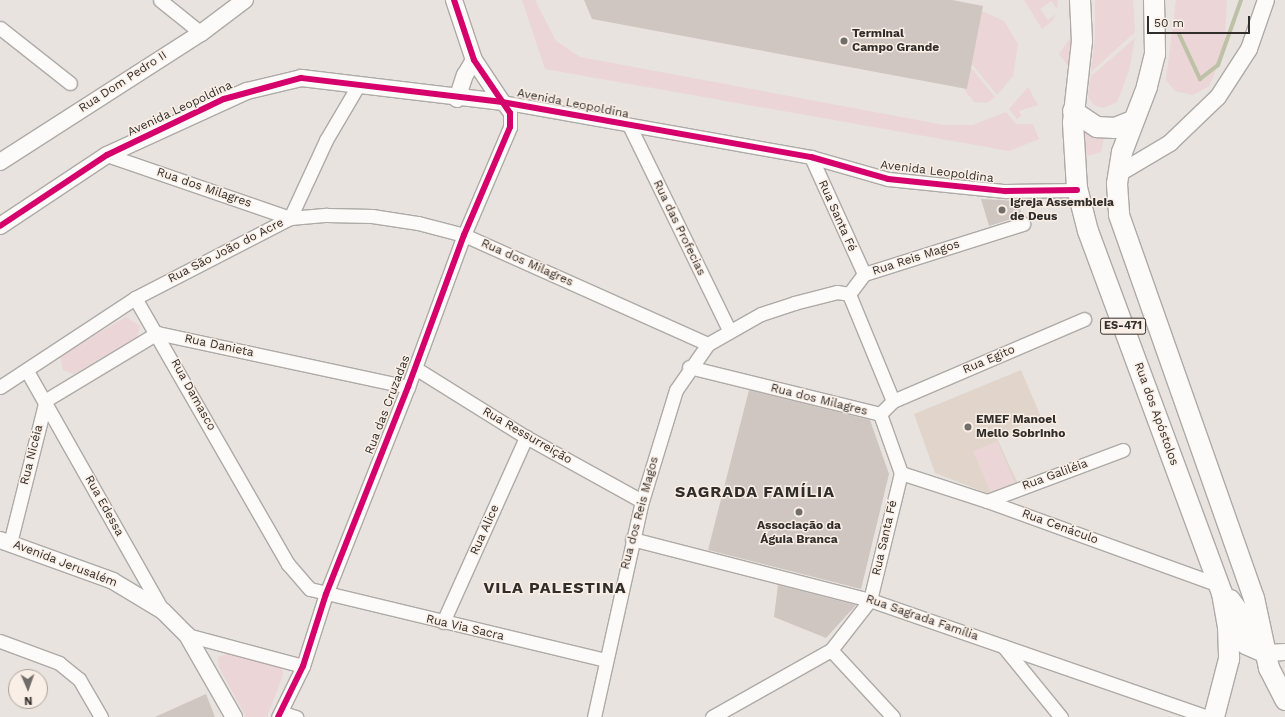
<!DOCTYPE html>
<html>
<head>
<meta charset="utf-8">
<style>
	body { margin:0 }
	#map { position:relative; width:1285px; height:717px; overflow:hidden; background:#e8e3de; font-family:"Work Sans",sans-serif }
	div>[style] { position:absolute }
	[style*='--x'] { left:calc(var(--x)*1px); top:calc(var(--y)*1px); width:calc(var(--w)*1px); rotate:calc(var(--a)*1deg) }
	.built>* { inset:0; background:#e1d5cb }
	.green>* { inset:0; background:#ebd5d6; transform-origin:0 0 }
	.stream>* { height:4px; margin:-2px; padding:0 2px; transform-origin:2px; border-radius:2px; background:#bdc1a6 }
	.building>* { inset:0; background:#cfc5c1 }
	.roads { filter:drop-shadow(1px 0 #aeaaa6) drop-shadow(-1px 0 #aeaaa6) drop-shadow(0 1px #aeaaa6) drop-shadow(0 -1px #aeaaa6) }
	.minor>* { height:13px; margin:-6.5px; padding:0 6.5px; transform-origin:6.5px; border-radius:6.5px; background:#fcfbfa }
	.tertiary>* { height:16px; margin:-8px; padding:0 8px; transform-origin:8px; border-radius:8px; background:#fcfbfa }
	.primary>* { height:20px; margin:-10px; padding:0 10px; transform-origin:10px; border-radius:10px; background:#fcfbfa }
	.cycleway>* { height:6px; margin:-3px; padding:0 3px; transform-origin:3px; border-radius:3px; background:#d6006c }
	.dots>* { width:11px; height:11px; translate:-50% -50%; box-sizing:border-box; border:2px solid #faefe6; border-radius:50% }
	span { translate:-50% -50%; white-space:nowrap; text-align:center; line-height:1.15; -webkit-text-stroke:3px #faefe6; paint-order:stroke }
	.shield-label span { padding:1px 3px; background:#faefe6; border:1px solid; border-radius:3px; -webkit-text-stroke-width:0 }
	.shield-label { font-size:11px; color:#312d2a; font-weight:700 }
	.poi-label { font-size:12px; color:#312d2a; font-weight:700 }
	.left { translate:0 -50%; text-align:left }
	.street-label { font-size:12px; color:#312d2a }
	.district-label { font-size:16px; color:#312d2a; font-weight:700; letter-spacing:1px }
	.north { position:absolute; left:8px; top:669px; width:40px; height:40px; box-sizing:border-box; background:#faefe6; border:1px solid #aaa19b; border-radius:50%; rotate:178deg; font-size:11px; font-weight:700; line-height:16px; text-align:center; color:#312d2a }
	.north::after { content:''; display:block; margin:auto; width:14px; height:18px; background:#716d69; clip-path:polygon(50% 0,100% 100%,50% 72%,0 100%) }
	.scale { position:absolute; left:1147px; top:16px; width:103px; height:18px; box-sizing:border-box; border:2px solid #312d2a; border-top:0; padding-left:5px; font-size:12px; line-height:14px; white-space:nowrap; color:#312d2a; -webkit-text-stroke:3px #faefe6; paint-order:stroke }
</style>
</head>
<body>
<div id="map">
	<div class="built">
		<div style="clip-path:polygon(1021px 370px,1041px 417px,996px 436px,1018px 484px,992px 495px,935px 473px,914px 414px)"></div>
	</div>
	<div class="green">
		<div style="clip-path:polygon(522px 0,535px 0,556px 41px,580px 57px,944px 125px,973px 125px,1006px 112px,1016px 124px,1033px 124px,1039px 139px,1009px 151px,545px 69px)"></div>
		<div style="clip-path:polygon(1024px 0,1058px 0,1057px 9px,1051px 1px,1040px 9px,1048px 20px,1056px 14px,1052px 21px,1042px 29px)"></div>
		<div style="clip-path:polygon(1095px 0,1133px 0,1135px 32px,1091px 72px,1095px 37px)"></div>
		<div style="clip-path:polygon(1176px 0,1227px 0,1225px 38px,1216px 70px,1209px 86px,1193px 95px,1175px 91px,1166px 80px)"></div>
		<div style="clip-path:polygon(982px 11px,1004px 21px,1018px 44px,1013px 76px,997px 95px,972px 64px)"></div>
		<div style="clip-path:polygon(1070px 38px,1073px 40px,1069px 67px,1059px 54px)"></div>
		<div style="clip-path:polygon(1135px 38px,1129px 71px,1117px 102px,1103px 108px,1094px 105px,1088px 97px,1090px 77px)"></div>
		<div style="clip-path:polygon(971px 68px,995px 97px,987px 103px,974px 102px,964px 89px,967px 89px)"></div>
		<div style="clip-path:polygon(1028px 87px,1038px 105px,1019px 111px,1021px 116px,1017px 119px,1009px 109px)"></div>
		<div style="clip-path:polygon(1078px 125px,1105px 132px,1101px 152px,1081px 158px)"></div>
		<div style="clip-path:polygon(126px 317px,140px 326px,137px 337px,74px 374px,63px 370px,60px 356px)"></div>
		<div style="left:997px;top:441px;width:48px;height:26px;rotate:67deg"></div>
		<div style="clip-path:polygon(233px 652px,282px 666px,283px 675px,267px 717px,246px 717px,219px 667px,218px 657px)"></div>
	</div>
	<div class="stream">
		<div style="--x:1179;--y:34;--w:50;--a:65"></div>
		<div style="--x:1200;--y:79;--w:23;--a:-38"></div>
		<div style="--x:1218;--y:65;--w:69;--a:-70.5"></div>
	</div>
	<div class="building">
		<div style="clip-path:polygon(584px 0,952px 0,983px 6px,967px 89px,592px 19px)"></div>
		<div style="clip-path:polygon(981px 199px,1020px 201px,1021px 216px,989px 226px)"></div>
		<div style="clip-path:polygon(749px 390px,870px 420px,889px 474px,861px 589px,708px 550px)"></div>
		<div style="clip-path:polygon(778px 585px,856px 605px,826px 638px,774px 617px)"></div>
		<div style="clip-path:polygon(206px 694px,215px 717px,155px 717px)"></div>
	</div>
	<div class="roads">
		<div class="minor">
			<div style="--x:160;--y:0;--w:53;--a:38.8"></div>
			<div style="--x:0;--y:28;--w:89;--a:38.2"></div>
			<div style="--x:502;--y:102;--w:314;--a:10.1"></div>
			<div style="--x:811;--y:157;--w:80;--a:15.9"></div>
			<div style="--x:888;--y:179;--w:118;--a:5.9"></div>
			<div style="--x:1005;--y:191;--w:72;--a:-0.8"></div>
			<div style="--x:630;--y:127;--w:226;--a:64"></div>
			<div style="--x:107;--y:155;--w:194;--a:19"></div>
			<div style="--x:290;--y:218;--w:37;--a:-5"></div>
			<div style="--x:327;--y:215;--w:45;--a:1.3"></div>
			<div style="--x:372;--y:216;--w:47;--a:8.7"></div>
			<div style="--x:418;--y:223;--w:48;--a:14.6"></div>
			<div style="--x:464;--y:235;--w:267;--a:24.1"></div>
			<div style="--x:811;--y:157;--w:128;--a:65.6"></div>
			<div style="--x:135;--y:298;--w:307;--a:60.1"></div>
			<div style="--x:288;--y:564;--w:33;--a:49"></div>
			<div style="--x:310;--y:589;--w:303;--a:13.5"></div>
			<div style="--x:689;--y:367;--w:197;--a:13.8"></div>
			<div style="--x:415;--y:368;--w:131;--a:31.9"></div>
			<div style="--x:526;--y:437;--w:132;--a:28.9"></div>
			<div style="--x:27;--y:371;--w:276;--a:60.5"></div>
			<div style="--x:0;--y:387;--w:162;--a:-33.4"></div>
			<div style="--x:135;--y:298;--w:174;--a:-27.3"></div>
			<div style="--x:290;--y:218;--w:86;--a:-65.2"></div>
			<div style="--x:326;--y:140;--w:65;--a:-59.5"></div>
			<div style="--x:46;--y:400;--w:130;--a:-31.1"></div>
			<div style="--x:157;--y:333;--w:257;--a:12.1"></div>
			<div style="--x:893;--y:401;--w:208;--a:-23.2"></div>
			<div style="--x:901;--y:473;--w:90;--a:18"></div>
			<div style="--x:987;--y:501;--w:247;--a:19.9"></div>
			<div style="--x:987;--y:501;--w:145;--a:-20.6"></div>
			<div style="--x:632;--y:539;--w:246;--a:14.4"></div>
			<div style="--x:870;--y:600;--w:357;--a:19.1"></div>
			<div style="--x:10;--y:543;--w:147;--a:-75.9"></div>
			<div style="--x:443;--y:622;--w:203;--a:-65.8"></div>
			<div style="--x:187;--y:635;--w:120;--a:15"></div>
			<div style="--x:0;--y:641;--w:63;--a:20.4"></div>
			<div style="--x:59;--y:663;--w:26;--a:39"></div>
			<div style="--x:79;--y:679;--w:44;--a:59.9"></div>
			<div style="--x:1003;--y:646;--w:92;--a:50.8"></div>
			<div style="--x:831;--y:650;--w:91;--a:47.2"></div>
			<div style="--x:283;--y:713;--w:14;--a:17"></div>
			<div style="--x:278;--y:717;--w:57;--a:-63.9"></div>
			<div style="--x:303;--y:666;--w:76;--a:-72.3"></div>
			<div style="--x:326;--y:594;--w:223;--a:-68.4"></div>
			<div style="--x:408;--y:387;--w:162;--a:-69.8"></div>
			<div style="--x:464;--y:235;--w:117;--a:-66.9"></div>
			<div style="--x:510;--y:127;--w:14;--a:-90"></div>
			<div style="--x:510;--y:113;--w:14;--a:-126"></div>
			<div style="--x:594;--y:717;--w:221;--a:-77.5"></div>
			<div style="--x:642;--y:501;--w:116;--a:-73"></div>
			<div style="--x:676;--y:390;--w:56;--a:-55.2"></div>
			<div style="--x:708;--y:344;--w:61;--a:-29.5"></div>
			<div style="--x:761;--y:314;--w:35;--a:-18"></div>
			<div style="--x:794;--y:303;--w:44;--a:-14.3"></div>
			<div style="--x:837;--y:292;--w:12;--a:9"></div>
			<div style="--x:849;--y:294;--w:25;--a:-53"></div>
			<div style="--x:864;--y:274;--w:167;--a:-17.5"></div>
			<div style="--x:712;--y:717;--w:137;--a:-29.4"></div>
			<div style="--x:831;--y:650;--w:63;--a:-52"></div>
			<div style="--x:870;--y:600;--w:131;--a:-76.3"></div>
			<div style="--x:901;--y:473;--w:63;--a:-109.6"></div>
			<div style="--x:880;--y:414;--w:18;--a:-45"></div>
			<div style="--x:893;--y:401;--w:116;--a:-112.4"></div>
		</div>
		<div class="tertiary">
			<div style="--x:454;--y:0;--w:63;--a:71.6"></div>
			<div style="--x:474;--y:60;--w:50;--a:56.3"></div>
			<div style="--x:457;--y:99;--w:25;--a:-72"></div>
			<div style="--x:465;--y:75;--w:17;--a:-59"></div>
			<div style="--x:0;--y:162;--w:239;--a:-32.7"></div>
			<div style="--x:201;--y:33;--w:55;--a:-36.9"></div>
			<div style="--x:1118;--y:174;--w:61;--a:-30.8"></div>
			<div style="--x:1170;--y:143;--w:66;--a:-43.8"></div>
			<div style="--x:1218;--y:97;--w:57;--a:-57.1"></div>
			<div style="--x:1249;--y:49;--w:52;--a:-70.9"></div>
			<div style="--x:0;--y:226;--w:128;--a:-33.6"></div>
			<div style="--x:107;--y:155;--w:154;--a:-24.6"></div>
			<div style="--x:247;--y:91;--w:56;--a:-13.5"></div>
			<div style="--x:301;--y:78;--w:202;--a:6.8"></div>
			<div style="--x:0;--y:540;--w:120;--a:19.9"></div>
			<div style="--x:113;--y:581;--w:58;--a:31"></div>
			<div style="--x:163;--y:611;--w:34;--a:45"></div>
			<div style="--x:187;--y:635;--w:95;--a:60.2"></div>
			<div style="--x:1266;--y:653;--w:19;--a:-3"></div>
		</div>
		<div class="primary">
			<div style="--x:1080;--y:0;--w:41;--a:87.2"></div>
			<div style="--x:1082;--y:41;--w:82;--a:96.3"></div>
			<div style="--x:1073;--y:123;--w:65;--a:86.5"></div>
			<div style="--x:1077;--y:188;--w:44;--a:75.7"></div>
			<div style="--x:1088;--y:231;--w:386;--a:69.7"></div>
			<div style="--x:1222;--y:593;--w:34;--a:80"></div>
			<div style="--x:1228;--y:626;--w:33;--a:88"></div>
			<div style="--x:1229;--y:659;--w:60;--a:104.5"></div>
			<div style="--x:1154;--y:0;--w:54;--a:88.9"></div>
			<div style="--x:1155;--y:54;--w:34;--a:104"></div>
			<div style="--x:1147;--y:87;--w:70;--a:111"></div>
			<div style="--x:1122;--y:152;--w:32;--a:99"></div>
			<div style="--x:1117;--y:184;--w:31;--a:86"></div>
			<div style="--x:1119;--y:215;--w:406;--a:70.6"></div>
			<div style="--x:1254;--y:598;--w:72;--a:77.9"></div>
			<div style="--x:1269;--y:668;--w:36;--a:63"></div>
			<div style="--x:1073;--y:111;--w:29;--a:34"></div>
			<div style="--x:1097;--y:127;--w:18;--a:3"></div>
			<div style="--x:1115;--y:128;--w:18;--a:-22"></div>
			<div style="--x:1230;--y:600;--w:14;--a:54"></div>
			<div style="--x:1238;--y:611;--w:34;--a:76"></div>
			<div style="--x:1246;--y:644;--w:22;--a:24"></div>
		</div>
	</div>
	<div class="cycleway">
		<div style="--x:0;--y:226;--w:128;--a:-33.6"></div>
		<div style="--x:107;--y:155;--w:130;--a:-25.6"></div>
		<div style="--x:224;--y:99;--w:80;--a:-15.3"></div>
		<div style="--x:301;--y:78;--w:202;--a:6.8"></div>
		<div style="--x:502;--y:102;--w:314;--a:10.1"></div>
		<div style="--x:811;--y:157;--w:80;--a:15.9"></div>
		<div style="--x:888;--y:179;--w:118;--a:5.9"></div>
		<div style="--x:1005;--y:191;--w:72;--a:-0.8"></div>
		<div style="--x:278;--y:717;--w:57;--a:-63.9"></div>
		<div style="--x:303;--y:666;--w:76;--a:-72.3"></div>
		<div style="--x:326;--y:594;--w:223;--a:-68.4"></div>
		<div style="--x:408;--y:387;--w:162;--a:-69.8"></div>
		<div style="--x:464;--y:235;--w:117;--a:-66.9"></div>
		<div style="--x:510;--y:127;--w:14;--a:-90"></div>
		<div style="--x:510;--y:113;--w:64;--a:-124.2"></div>
		<div style="--x:474;--y:60;--w:63;--a:-108.4"></div>
	</div>
	<div class="dots">
		<div style="left:844px;top:41px;background:#716d69"></div>
		<div style="left:1002px;top:210px;background:#716d69"></div>
		<div style="left:968px;top:427px;background:#716d69"></div>
		<div style="left:799px;top:512px;background:#716d69"></div>
	</div>
	<div class="shield-label">
		<span style="left:1123px;top:326px">ES-471</span>
	</div>
	<div class="poi-label">
		<span class="left" style="left:852px;top:41px">Terminal<br>Campo Grande</span>
		<span class="left" style="left:1010px;top:210px">Igreja Assembleia<br>de Deus</span>
		<span class="left" style="left:976px;top:427px">EMEF Manoel<br>Mello Sobrinho</span>
		<span style="left:799px;top:533px">Associação da<br>Águia Branca</span>
	</div>
	<div class="street-label">
		<span style="left:123px;top:82px;rotate:-33deg">Rua Dom Pedro II</span>
		<span style="left:573px;top:104px;rotate:11deg">Avenida Leopoldina</span>
		<span style="left:180px;top:109px;rotate:-25deg">Avenida Leopoldina</span>
		<span style="left:937px;top:172px;rotate:7deg">Avenida Leopoldina</span>
		<span style="left:204px;top:188px;rotate:19deg">Rua dos Milagres</span>
		<span style="left:837px;top:216px;rotate:66deg">Rua Santa Fé</span>
		<span style="left:679px;top:228px;rotate:64deg">Rua das Profecias</span>
		<span style="left:226px;top:251px;rotate:-27deg">Rua São João do Acre</span>
		<span style="left:916px;top:258px;rotate:-18deg">Rua Reis Magos</span>
		<span style="left:527px;top:263px;rotate:24deg">Rua dos Milagres</span>
		<span style="left:219px;top:346px;rotate:12deg">Rua Danieta</span>
		<span style="left:989px;top:360px;rotate:-23deg">Rua Egito</span>
		<span style="left:193px;top:395px;rotate:61deg">Rua Damasco</span>
		<span style="left:819px;top:400px;rotate:14deg">Rua dos Milagres</span>
		<span style="left:388px;top:405px;rotate:-69deg">Rua das Cruzadas</span>
		<span style="left:1156px;top:414px;rotate:70deg">Rua dos Apóstolos</span>
		<span style="left:527px;top:436px;rotate:30deg">Rua Ressurreição</span>
		<span style="left:32px;top:455px;rotate:-76deg">Rua Nicéia</span>
		<span style="left:1055px;top:475px;rotate:-20deg">Rua Galiléia</span>
		<span style="left:104px;top:506px;rotate:61deg">Rua Edessa</span>
		<span style="left:640px;top:513px;rotate:-75deg">Rua dos Reis Magos</span>
		<span style="left:1060px;top:527px;rotate:20deg">Rua Cenáculo</span>
		<span style="left:485px;top:530px;rotate:-66deg">Rua Alice</span>
		<span style="left:885px;top:538px;rotate:-77deg">Rua Santa Fé</span>
		<span style="left:65px;top:564px;rotate:21deg">Avenida Jerusalém</span>
		<span style="left:922px;top:618px;rotate:19deg">Rua Sagrada Família</span>
		<span style="left:465px;top:628px;rotate:13deg">Rua Via Sacra</span>
	</div>
	<div class="district-label">
		<span style="left:755px;top:492px">SAGRADA FAMÍLIA</span>
		<span style="left:555px;top:588px">VILA PALESTINA</span>
	</div>
	<div class="north">N</div>
	<div class="scale">50 m</div>
</div>
</body>
</html>
